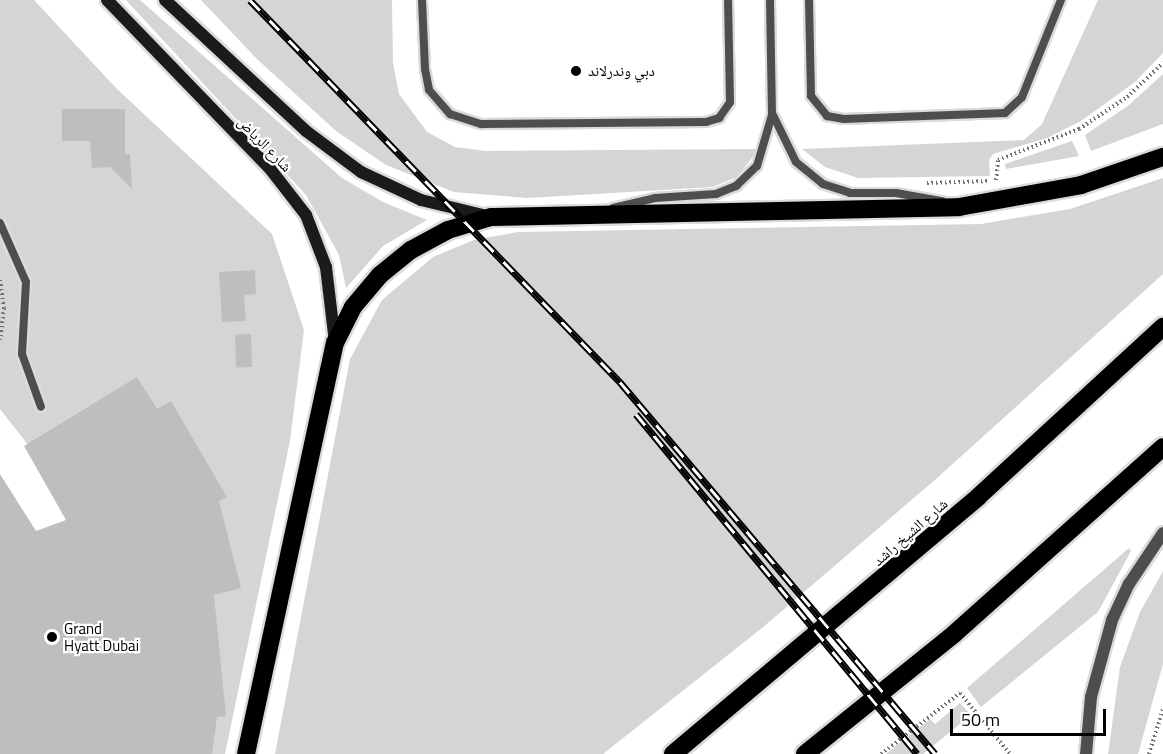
<!DOCTYPE html>
<html>
<head>
<meta charset="utf-8">
<style>
	body { margin:0 }
	#map { position:relative; width:1163px; height:754px; overflow:hidden; background:#fff; font-family:"Titillium Web","Noto Naskh Arabic",sans-serif }
	div>[style] { position:absolute }
	[style*='--x'] { left:calc(var(--x)*1px); top:calc(var(--y)*1px); width:calc(var(--w)*1px); rotate:calc(var(--a)*1deg) }
	.green>* { inset:0; background:#d5d5d5 }
	.building>* { inset:0; background:#bebebe; transform-origin:0 0 }
	.path>* { height:4px; margin-top:-2px; transform-origin:0; background:repeating-linear-gradient(90deg,#707070 0 1.5px,transparent 0 4.5px) }
	.roads { filter:drop-shadow(2px 0 #dbdbdb) drop-shadow(-2px 0 #dbdbdb) drop-shadow(0 2px #dbdbdb) drop-shadow(0 -2px #dbdbdb) }
	.service>* { height:8px; margin:-4px; padding:0 4px; transform-origin:4px; border-radius:4px; background:#4e4e4e }
	.tertiary>* { height:12px; margin:-6px; padding:0 6px; transform-origin:6px; border-radius:6px; background:#4e4e4e }
	.secondary>* { height:12px; margin:-6px; padding:0 6px; transform-origin:6px; border-radius:6px; background:#1b1b1b }
	.motorway>* { height:18px; margin:-9px; padding:0 9px; transform-origin:9px; border-radius:9px; background:#000 }
	.rail>* { height:7px; margin-top:-3.5px; transform-origin:0; background:repeating-linear-gradient(90deg,#fff 0 14px,#000 0 28px); box-sizing:border-box; border-block:2px solid #000 }
	.dots>* { width:16px; height:16px; translate:-50% -50%; box-sizing:border-box; border:3px solid #fff; border-radius:50% }
	span { translate:-50% -50%; white-space:nowrap; text-align:center; line-height:1.15; -webkit-text-stroke:4.5px #fff; paint-order:stroke }
	.poi-label { font-size:15px; color:#000 }
	.left { translate:0 -50%; text-align:left }
	.street-label { font-size:15px; color:#000 }
	.scale { position:absolute; left:950px; top:709px; width:156px; height:27px; box-sizing:border-box; border:3px solid #000; border-top:0; padding-left:8px; font-size:18px; line-height:21px; white-space:nowrap; color:#000; -webkit-text-stroke:4px #fff; paint-order:stroke }
</style>
</head>
<body>
<div id="map">
	<div class="green">
		<div style="clip-path:polygon(0 0,34px 0,116px 88px,272px 234px,304px 330px,290px 441px,225px 754px,126px 754px,126px 632px,39px 459px,0 409px)"></div>
		<div style="clip-path:polygon(126px 0,140px 0,342px 178px,383px 202px,427px 220px,383px 246px,346px 288px,339px 255px,306px 195px)"></div>
		<div style="clip-path:polygon(201px 0,392px 0,393px 63px,399px 94px,427px 132px,455px 147px,486px 151px,759px 149px,737px 177px,713px 187px,527px 198px,454px 192px,386px 165px,336px 131px,257px 59px)"></div>
		<div style="clip-path:polygon(1098px 0,1163px 0,1163px 53px,1135px 82px,1081px 121px,1047px 138px,993px 154px,989px 160px,990px 176px,858px 178px,825px 167px,802px 149px,1024px 140px,1042px 124px)"></div>
		<div style="clip-path:polygon(1163px 74px,1163px 124px,1091px 151px,1085px 135px,1129px 105px)"></div>
		<div style="clip-path:polygon(1072px 141px,1079px 156px,1006px 169px,1005px 164px)"></div>
		<div style="clip-path:polygon(1163px 178px,1163px 274px,936px 479px,762px 628px,603px 754px,275px 754px,350px 359px,382px 300px,433px 257px,474px 240px,518px 232px,981px 224px,1070px 209px)"></div>
		<div style="clip-path:polygon(1129px 548px,1131px 551px,1098px 612px,981px 707px,967px 688px)"></div>
		<div style="clip-path:polygon(1163px 571px,1163px 664px,1138px 754px,1108px 754px,1120px 667px,1140px 612px)"></div>
		<div style="clip-path:polygon(960px 703px,971px 715px,923px 754px,886px 754px,930px 719px,935px 724px)"></div>
	</div>
	<div class="building">
		<div style="clip-path:polygon(62px 109px,125px 109px,125px 154px,130px 154px,132px 189px,110px 167px,92px 168px,90px 141px,62px 141px)"></div>
		<div style="clip-path:polygon(255px 270px,256px 294px,244px 295px,246px 321px,222px 322px,219px 272px)"></div>
		<div style="left:251px;top:334px;width:33px;height:16px;rotate:88deg"></div>
		<div style="clip-path:polygon(137px 377px,157px 409px,171px 401px,227px 497px,219px 501px,241px 588px,214px 595px,226px 716px,217px 717px,212px 754px,0 754px,0 474px,36px 531px,66px 520px,24px 446px)"></div>
	</div>
	<div class="path">
		<div style="--x:996;--y:180;--w:20;--a:-84"></div>
		<div style="--x:998;--y:160;--w:87;--a:-20.9"></div>
		<div style="--x:1079;--y:129;--w:58;--a:-33.7"></div>
		<div style="--x:1127;--y:97;--w:50;--a:-43.4"></div>
		<div style="--x:927;--y:183;--w:61;--a:-1.9"></div>
		<div style="--x:0;--y:280;--w:28;--a:82"></div>
		<div style="--x:4;--y:308;--w:32;--a:97"></div>
		<div style="--x:881;--y:754;--w:100;--a:-37.7"></div>
		<div style="--x:960;--y:693;--w:79;--a:50.7"></div>
		<div style="--x:1149;--y:754;--w:47;--a:-72.7"></div>
	</div>
	<div class="roads">
		<div class="service">
			<div style="--x:422;--y:0;--w:69;--a:87.5"></div>
			<div style="--x:425;--y:69;--w:21;--a:79"></div>
			<div style="--x:429;--y:90;--w:32;--a:49"></div>
			<div style="--x:450;--y:114;--w:33;--a:18"></div>
			<div style="--x:481;--y:124;--w:225;--a:-0.5"></div>
			<div style="--x:706;--y:122;--w:14;--a:-17"></div>
			<div style="--x:719;--y:118;--w:19;--a:-55"></div>
			<div style="--x:730;--y:102;--w:102;--a:-91.1"></div>
			<div style="--x:809;--y:0;--w:96;--a:88.8"></div>
			<div style="--x:811;--y:96;--w:26;--a:51"></div>
			<div style="--x:827;--y:116;--w:17;--a:10"></div>
			<div style="--x:844;--y:119;--w:161;--a:-2.1"></div>
			<div style="--x:1005;--y:113;--w:23;--a:-43"></div>
			<div style="--x:1022;--y:97;--w:105;--a:-68.1"></div>
			<div style="--x:773;--y:115;--w:52;--a:63.9"></div>
			<div style="--x:796;--y:162;--w:35;--a:39"></div>
			<div style="--x:823;--y:184;--w:28;--a:18"></div>
			<div style="--x:850;--y:193;--w:46;--a:0"></div>
			<div style="--x:896;--y:193;--w:47;--a:9.9"></div>
			<div style="--x:613;--y:208;--w:43;--a:-13.4"></div>
			<div style="--x:655;--y:198;--w:61;--a:-3.8"></div>
			<div style="--x:716;--y:194;--w:22;--a:-22"></div>
			<div style="--x:736;--y:186;--w:29;--a:-44"></div>
			<div style="--x:757;--y:166;--w:53;--a:-73.6"></div>
			<div style="--x:772;--y:115;--w:115;--a:-91"></div>
			<div style="--x:0;--y:223;--w:64;--a:66.2"></div>
			<div style="--x:26;--y:282;--w:72;--a:93.2"></div>
			<div style="--x:22;--y:354;--w:56;--a:70.3"></div>
		</div>
		<div class="tertiary">
			<div style="--x:1086;--y:754;--w:57;--a:-85"></div>
			<div style="--x:1091;--y:697;--w:80;--a:-74.7"></div>
			<div style="--x:1112;--y:620;--w:40;--a:-65"></div>
			<div style="--x:1129;--y:584;--w:61;--a:-56.3"></div>
		</div>
		<div class="secondary">
			<div style="--x:107;--y:0;--w:236;--a:46"></div>
			<div style="--x:271;--y:170;--w:57;--a:52.1"></div>
			<div style="--x:306;--y:215;--w:56;--a:69"></div>
			<div style="--x:326;--y:267;--w:76;--a:83.2"></div>
			<div style="--x:165;--y:0;--w:192;--a:42.9"></div>
			<div style="--x:306;--y:131;--w:69;--a:36.7"></div>
			<div style="--x:361;--y:172;--w:66;--a:25"></div>
			<div style="--x:421;--y:200;--w:68;--a:13.6"></div>
		</div>
		<div class="motorway">
			<div style="--x:246;--y:754;--w:421;--a:-77.8"></div>
			<div style="--x:335;--y:343;--w:40;--a:-63.4"></div>
			<div style="--x:353;--y:307;--w:42;--a:-49.8"></div>
			<div style="--x:380;--y:275;--w:40;--a:-39"></div>
			<div style="--x:411;--y:250;--w:42;--a:-28.4"></div>
			<div style="--x:448;--y:230;--w:45;--a:-16.8"></div>
			<div style="--x:491;--y:217;--w:468;--a:-1.2"></div>
			<div style="--x:959;--y:207;--w:124;--a:-10.2"></div>
			<div style="--x:1081;--y:185;--w:87;--a:-18.9"></div>
			<div style="--x:673;--y:754;--w:400;--a:-40.1"></div>
			<div style="--x:979;--y:496;--w:250;--a:-42.6"></div>
			<div style="--x:805;--y:754;--w:191;--a:-38.8"></div>
			<div style="--x:954;--y:634;--w:280;--a:-41.8"></div>
		</div>
	</div>
	<div class="rail">
		<div style="--x:250;--y:0;--w:532;--a:45.91"></div>
		<div style="--x:620;--y:382;--w:487;--a:49.7"></div>
		<div style="--x:636;--y:414;--w:441;--a:50.4"></div>
	</div>
	<div class="dots">
		<div style="left:576px;top:71px;background:#000"></div>
		<div style="left:52px;top:637px;background:#000"></div>
	</div>
	<div class="poi-label">
		<span class="left" style="left:588px;top:71px">دبي وندرلاند</span>
		<span class="left" style="left:64px;top:637px">Grand<br>Hyatt Dubai</span>
	</div>
	<div class="street-label">
		<span style="left:265px;top:144px;rotate:46deg">شارع الرياض</span>
		<span style="left:910px;top:532px;rotate:-41deg">شارع الشيخ راشد</span>
	</div>
	<div class="scale">50 m</div>
</div>
</body>
</html>
